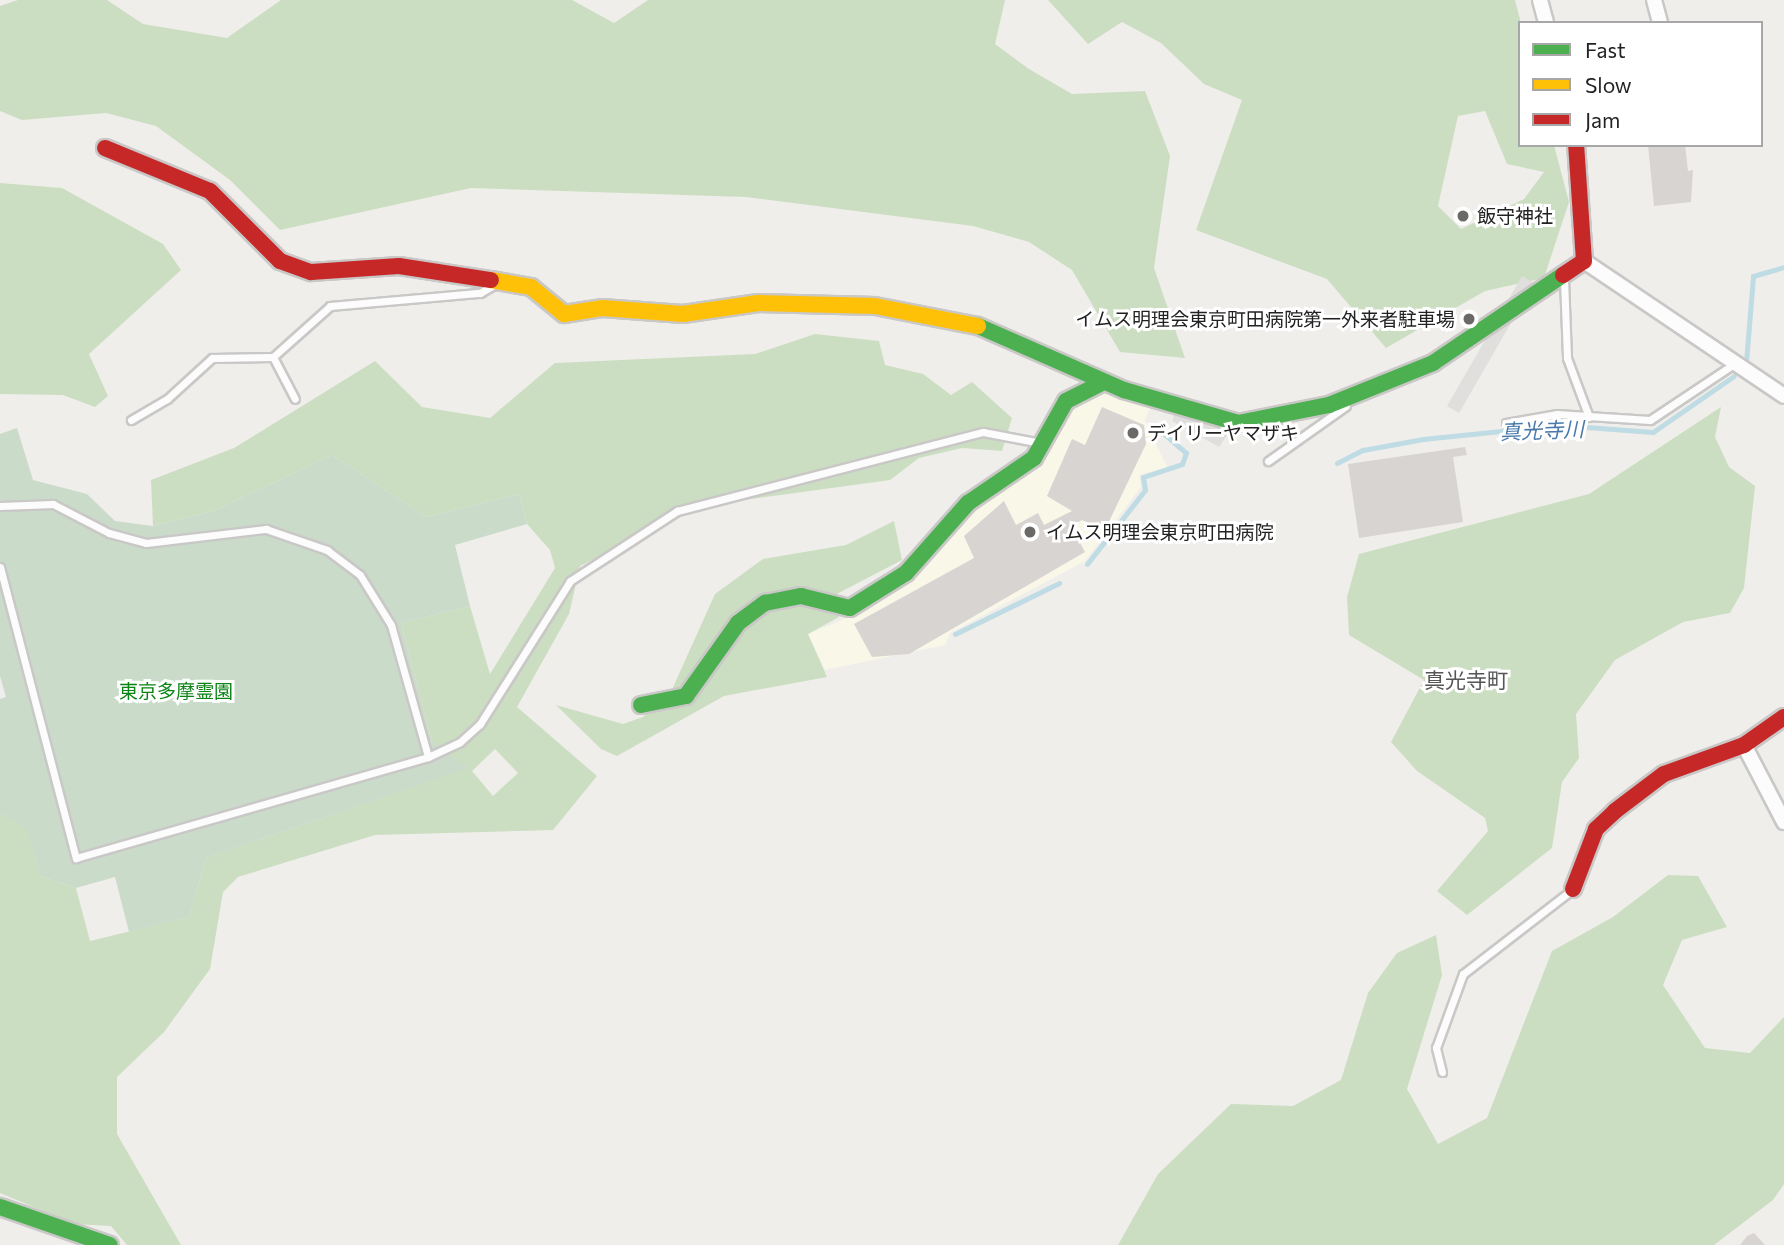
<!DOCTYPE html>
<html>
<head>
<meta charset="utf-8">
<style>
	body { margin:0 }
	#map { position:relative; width:1784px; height:1245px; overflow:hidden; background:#f0eeeb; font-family:Commissioner,"Noto Sans JP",sans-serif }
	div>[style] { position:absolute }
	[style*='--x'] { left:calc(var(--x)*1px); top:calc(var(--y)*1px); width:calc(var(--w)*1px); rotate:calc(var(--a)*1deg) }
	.education>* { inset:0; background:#f8f7e8 }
	.forest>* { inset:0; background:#cbdec1 }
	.cemetery>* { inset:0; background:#cadbca }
	.parking>* { inset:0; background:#e0dfde; transform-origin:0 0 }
	.stream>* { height:5px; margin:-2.5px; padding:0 2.5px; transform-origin:2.5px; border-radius:2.5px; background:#bfdbe3 }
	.building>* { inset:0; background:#d7d4d2 }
	.roads { filter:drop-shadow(2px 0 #c9c8c7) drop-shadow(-2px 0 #c9c8c7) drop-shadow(0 2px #c9c8c7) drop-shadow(0 -2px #c9c8c7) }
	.lane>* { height:7px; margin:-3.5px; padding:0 3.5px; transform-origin:3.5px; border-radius:3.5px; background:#fdfcfc }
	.street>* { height:14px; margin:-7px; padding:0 7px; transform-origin:7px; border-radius:7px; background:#fdfcfc }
	.fast>* { height:16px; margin:-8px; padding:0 8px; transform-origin:8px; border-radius:8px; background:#4caf50 }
	.slow>* { height:16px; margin:-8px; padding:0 8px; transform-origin:8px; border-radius:8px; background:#ffc107 }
	.jam>* { height:16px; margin:-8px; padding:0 8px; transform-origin:8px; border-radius:8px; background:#c62828 }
	.dots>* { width:19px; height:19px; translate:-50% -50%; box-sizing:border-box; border:4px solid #fff; border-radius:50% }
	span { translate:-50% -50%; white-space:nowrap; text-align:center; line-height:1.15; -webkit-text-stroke:6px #fff; paint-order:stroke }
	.poi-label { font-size:19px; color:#222 }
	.left { translate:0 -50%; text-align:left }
	.right { translate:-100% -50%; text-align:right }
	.park-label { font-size:19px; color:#0c8416 }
	.water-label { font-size:21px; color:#4a7aab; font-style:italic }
	.neighbourhood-label { font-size:21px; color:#555 }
	.legend { position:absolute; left:1518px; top:21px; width:245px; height:126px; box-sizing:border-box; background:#fff; border:2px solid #a7a7a7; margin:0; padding:9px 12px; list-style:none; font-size:21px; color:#222 }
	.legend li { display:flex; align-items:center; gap:14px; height:35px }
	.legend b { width:35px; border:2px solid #a7a7a7 }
</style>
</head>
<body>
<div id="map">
	<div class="education">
		<div style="clip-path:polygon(1106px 392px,1150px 408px,1145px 420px,1167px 467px,1139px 475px,1141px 487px,1085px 561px,950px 633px,945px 645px,825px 670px,808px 634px,854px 615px,974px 510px,1043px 462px,1063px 419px,1094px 393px)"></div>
	</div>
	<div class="forest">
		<div style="clip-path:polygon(18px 0,107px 0,143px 24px,227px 38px,281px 0,572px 0,614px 23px,648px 0,1005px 0,995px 44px,1029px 69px,1072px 94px,1145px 91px,1170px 156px,1154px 268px,1185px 358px,1120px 352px,1072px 270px,1029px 242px,973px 226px,746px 197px,471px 188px,280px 230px,230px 180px,156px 126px,106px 113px,22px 120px,0 111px,0 6px)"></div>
		<div style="clip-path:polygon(evenodd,1048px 0,1515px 0,1521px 23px,1520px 145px,1554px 145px,1569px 202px,1544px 278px,1485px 291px,1386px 348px,1327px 279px,1196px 230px,1242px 100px,1204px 84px,1161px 43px,1122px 22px,1088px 44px,1048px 0,1485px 111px,1507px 164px,1544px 172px,1524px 199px,1461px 229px,1438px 206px,1458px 116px,1485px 111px)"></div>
		<div style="clip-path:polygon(0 183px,62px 188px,163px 244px,181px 270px,89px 354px,108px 396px,95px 407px,63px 395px,0 394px)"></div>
		<div style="clip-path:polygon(evenodd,815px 334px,879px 341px,885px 365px,923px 374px,951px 395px,972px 382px,1012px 418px,1002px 451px,962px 448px,919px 458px,890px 480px,700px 506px,580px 566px,569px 614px,517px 707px,597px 776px,553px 830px,375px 835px,238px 877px,223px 892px,210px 969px,164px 1032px,117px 1077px,117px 1134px,181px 1245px,127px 1245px,111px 1226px,74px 1224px,0 1193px,0 813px,27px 827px,40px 876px,76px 888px,90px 941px,189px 917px,206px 858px,468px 768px,432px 742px,401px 623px,470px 606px,490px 674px,555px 568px,550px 550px,527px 524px,519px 494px,426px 517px,332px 455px,214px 511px,153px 526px,151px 480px,234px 448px,375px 361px,422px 407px,490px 418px,555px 363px,755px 354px,815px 334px,495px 749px,518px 773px,493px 796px,472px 771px,495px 749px)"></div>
		<div style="clip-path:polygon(1721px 407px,1715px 437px,1729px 467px,1755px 486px,1744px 588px,1730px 613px,1683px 622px,1615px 660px,1576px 714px,1579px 758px,1562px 782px,1552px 848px,1467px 915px,1437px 891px,1488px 831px,1485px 818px,1417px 771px,1391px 742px,1424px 680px,1349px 635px,1347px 597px,1359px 554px,1589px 494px)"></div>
		<div style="clip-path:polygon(894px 521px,902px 560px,831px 597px,839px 617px,808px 634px,827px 677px,724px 696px,617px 756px,601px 749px,556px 705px,623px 724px,643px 717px,670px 694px,715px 594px,763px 559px,846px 545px)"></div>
		<div style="clip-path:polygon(1668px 875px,1698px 876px,1727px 927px,1682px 940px,1663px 985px,1705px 1048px,1750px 1053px,1784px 1017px,1784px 1184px,1773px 1200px,1714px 1245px,1118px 1245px,1158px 1174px,1231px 1104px,1293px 1106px,1341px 1080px,1368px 993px,1397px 953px,1436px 935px,1442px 975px,1407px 1089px,1438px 1144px,1487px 1118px,1552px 951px,1613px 917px)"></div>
	</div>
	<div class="cemetery">
		<div style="clip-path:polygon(17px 428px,33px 480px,87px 494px,115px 521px,153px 526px,214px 511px,332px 455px,426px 517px,519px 494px,527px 524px,455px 545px,470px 606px,401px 623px,432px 742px,469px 768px,206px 858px,189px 917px,129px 932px,115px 877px,76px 888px,40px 876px,27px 829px,0 813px,0 699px,6px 697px,0 676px,0 434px)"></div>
	</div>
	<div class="parking">
		<div style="left:1522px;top:276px;width:14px;height:150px;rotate:30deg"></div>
		<div style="clip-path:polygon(1175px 413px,1208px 425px,1230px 431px,1219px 447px,1172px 421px)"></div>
	</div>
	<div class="stream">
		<div style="--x:1746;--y:362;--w:86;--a:-85.3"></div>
		<div style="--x:1753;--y:276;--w:32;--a:-16"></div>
		<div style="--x:1155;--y:426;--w:41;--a:41.1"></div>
		<div style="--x:1337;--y:463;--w:29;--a:-27"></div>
		<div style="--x:1363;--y:450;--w:61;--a:-10.4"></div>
		<div style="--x:1423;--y:439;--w:138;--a:-5.8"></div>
		<div style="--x:1560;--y:425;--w:93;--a:4.3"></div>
		<div style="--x:1653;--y:432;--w:98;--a:-34.7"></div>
		<div style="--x:1087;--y:564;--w:94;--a:-51.9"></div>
		<div style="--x:1145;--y:490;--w:13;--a:-99"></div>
		<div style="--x:1143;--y:477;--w:41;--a:-18.4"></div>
		<div style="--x:1182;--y:464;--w:12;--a:-70"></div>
		<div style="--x:955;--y:634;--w:116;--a:-26.1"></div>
	</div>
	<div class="building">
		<div style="clip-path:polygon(1648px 145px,1685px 145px,1688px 171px,1693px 170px,1691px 202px,1654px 206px)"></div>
		<div style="clip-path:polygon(1102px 407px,1144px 425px,1146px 444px,1105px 530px,1082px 520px,1071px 526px,1085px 552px,909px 654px,872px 657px,854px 624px,974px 558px,964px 536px,1004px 501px,1016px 525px,1038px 513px,1044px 525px,1072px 511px,1047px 496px,1072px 439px,1085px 445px)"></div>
		<div style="clip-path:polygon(1465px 447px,1467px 455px,1453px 457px,1463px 522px,1359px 538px,1348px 464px)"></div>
		<div style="clip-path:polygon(1754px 1233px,1765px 1245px,1740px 1245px,1747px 1236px)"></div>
	</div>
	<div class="roads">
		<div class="lane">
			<div style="--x:1564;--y:279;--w:79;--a:87.8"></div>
			<div style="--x:1567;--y:358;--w:63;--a:69.6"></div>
			<div style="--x:273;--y:357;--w:76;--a:-41.8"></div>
			<div style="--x:330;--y:306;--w:151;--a:-5"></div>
			<div style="--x:480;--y:293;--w:16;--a:-30"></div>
			<div style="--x:273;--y:357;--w:47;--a:62.4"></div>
			<div style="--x:131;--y:420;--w:42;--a:-30.3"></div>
			<div style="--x:167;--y:399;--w:61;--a:-42.3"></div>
			<div style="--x:212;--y:358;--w:61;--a:-0.9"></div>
			<div style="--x:1506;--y:423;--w:52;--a:-10"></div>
			<div style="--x:1557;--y:414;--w:93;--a:3.7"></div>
			<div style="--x:1650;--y:420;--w:101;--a:-33.7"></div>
			<div style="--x:1268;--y:461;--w:95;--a:-35.2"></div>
			<div style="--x:0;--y:506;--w:53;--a:-2.2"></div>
			<div style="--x:53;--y:504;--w:63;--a:27.4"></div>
			<div style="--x:109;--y:533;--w:38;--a:15"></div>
			<div style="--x:146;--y:543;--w:121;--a:-6.7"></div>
			<div style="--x:266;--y:529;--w:65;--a:19"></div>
			<div style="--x:327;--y:550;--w:41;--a:37.1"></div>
			<div style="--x:360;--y:575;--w:59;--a:58.2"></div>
			<div style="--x:391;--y:625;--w:137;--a:74.3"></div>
			<div style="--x:0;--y:567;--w:301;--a:75.4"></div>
			<div style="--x:76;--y:858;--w:366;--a:-16"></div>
			<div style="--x:428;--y:757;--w:35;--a:-25"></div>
			<div style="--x:460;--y:742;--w:27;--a:-42"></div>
			<div style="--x:480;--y:724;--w:169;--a:-57.8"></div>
			<div style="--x:570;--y:581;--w:128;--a:-33.2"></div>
			<div style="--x:677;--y:511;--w:316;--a:-14.5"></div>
			<div style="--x:983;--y:432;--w:59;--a:10.7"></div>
			<div style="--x:1442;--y:1072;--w:25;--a:-104"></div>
			<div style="--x:1436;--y:1048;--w:79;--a:-70"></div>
			<div style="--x:1463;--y:974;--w:139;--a:-37.7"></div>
		</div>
		<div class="street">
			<div style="--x:1540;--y:0;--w:24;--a:75"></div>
			<div style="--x:1654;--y:0;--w:24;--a:75"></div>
			<div style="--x:1584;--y:261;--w:241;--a:34"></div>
			<div style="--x:1744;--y:745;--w:87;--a:62.5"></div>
		</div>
		<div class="fast">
			<div style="--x:978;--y:326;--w:159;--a:23.7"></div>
			<div style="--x:1124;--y:390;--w:119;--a:16.1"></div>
			<div style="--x:1238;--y:423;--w:93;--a:-11.2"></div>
			<div style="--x:1329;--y:405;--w:112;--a:-22"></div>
			<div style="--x:1433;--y:363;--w:157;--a:-34.1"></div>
			<div style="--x:641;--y:705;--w:46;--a:-11.3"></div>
			<div style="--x:686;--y:696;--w:90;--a:-54.5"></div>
			<div style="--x:738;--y:623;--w:34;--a:-37"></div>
			<div style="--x:765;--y:603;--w:37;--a:-11"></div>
			<div style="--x:801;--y:596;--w:50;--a:13.8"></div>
			<div style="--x:850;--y:608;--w:66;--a:-32"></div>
			<div style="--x:906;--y:573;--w:94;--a:-48.5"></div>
			<div style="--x:968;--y:503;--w:80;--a:-34.3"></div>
			<div style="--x:1034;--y:458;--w:65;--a:-60.7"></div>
			<div style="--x:1066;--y:401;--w:42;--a:-26.6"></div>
			<div style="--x:0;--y:1207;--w:116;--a:19.1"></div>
		</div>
		<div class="slow">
			<div style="--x:491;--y:280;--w:41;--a:9.9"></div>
			<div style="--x:531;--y:287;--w:43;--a:39.3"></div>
			<div style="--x:564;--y:314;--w:38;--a:-9"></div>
			<div style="--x:602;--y:308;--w:81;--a:4.2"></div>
			<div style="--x:683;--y:314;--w:76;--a:-8.3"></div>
			<div style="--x:758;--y:303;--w:117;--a:1.5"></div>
			<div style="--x:875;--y:306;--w:105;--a:11"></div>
		</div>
		<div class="jam">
			<div style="--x:105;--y:148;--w:113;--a:22.3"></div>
			<div style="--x:210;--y:191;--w:99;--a:45"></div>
			<div style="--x:280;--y:261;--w:33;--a:20"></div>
			<div style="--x:311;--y:272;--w:88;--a:-3.9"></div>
			<div style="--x:399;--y:266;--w:93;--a:8.7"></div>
			<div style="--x:1563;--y:275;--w:25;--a:-34"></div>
			<div style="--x:1584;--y:261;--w:116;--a:-93.9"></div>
			<div style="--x:1573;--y:889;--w:64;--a:-69"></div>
			<div style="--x:1596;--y:829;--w:26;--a:-43"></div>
			<div style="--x:1615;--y:811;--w:61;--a:-37.1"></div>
			<div style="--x:1664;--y:774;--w:85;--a:-19.9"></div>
			<div style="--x:1744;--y:745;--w:49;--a:-35"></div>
		</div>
	</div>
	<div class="dots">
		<div style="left:1463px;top:216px;background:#6a6968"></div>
		<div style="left:1469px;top:319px;background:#6a6968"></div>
		<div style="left:1133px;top:433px;background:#6a6968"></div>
		<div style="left:1030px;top:532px;background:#6a6968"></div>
	</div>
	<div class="poi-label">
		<span class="left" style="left:1477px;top:216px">飯守神社</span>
		<span class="right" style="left:1455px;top:319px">イムス明理会東京町田病院第一外来者駐車場</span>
		<span class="left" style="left:1147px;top:433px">デイリーヤマザキ</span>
		<span class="left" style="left:1046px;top:532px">イムス明理会東京町田病院</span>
	</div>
	<div class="park-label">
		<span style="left:176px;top:691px">東京多摩霊園</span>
	</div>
	<div class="water-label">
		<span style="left:1542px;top:430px;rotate:-2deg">真光寺川</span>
	</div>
	<div class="neighbourhood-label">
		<span style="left:1466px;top:680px">真光寺町</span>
	</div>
	<ul class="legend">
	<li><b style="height:9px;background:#4caf50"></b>Fast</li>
	<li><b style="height:9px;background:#ffc107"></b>Slow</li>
	<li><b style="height:9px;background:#c62828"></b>Jam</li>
	</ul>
</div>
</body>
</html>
